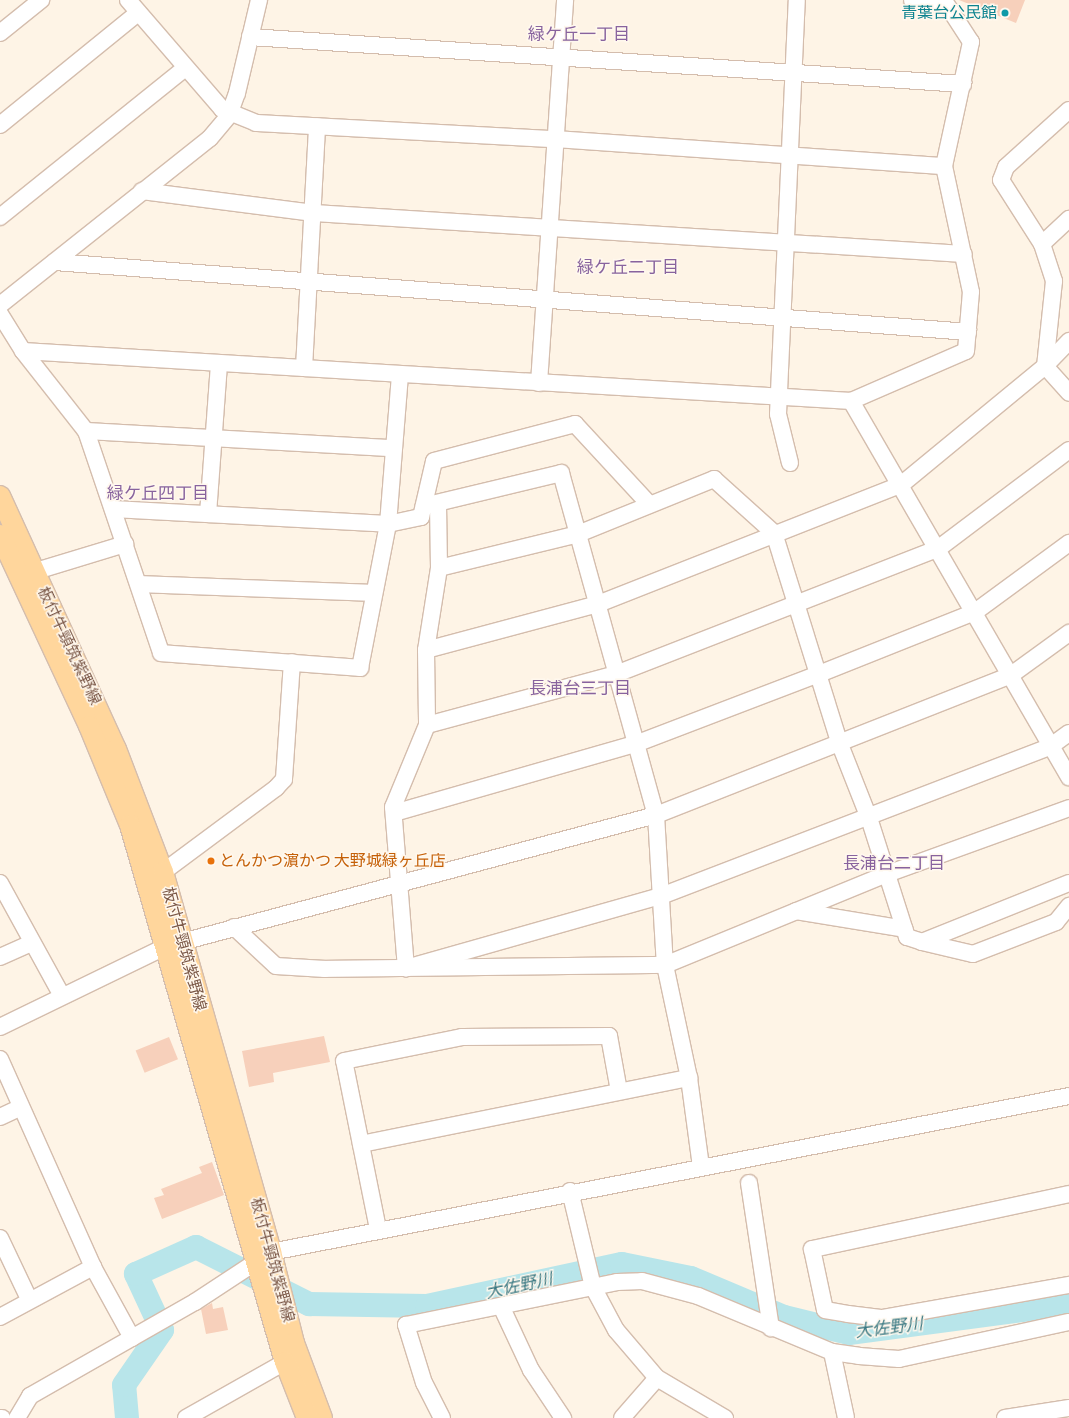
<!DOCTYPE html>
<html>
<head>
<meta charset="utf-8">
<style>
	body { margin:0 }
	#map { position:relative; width:1069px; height:1418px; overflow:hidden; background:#fef4e6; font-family:"Alegreya Sans","Noto Sans JP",sans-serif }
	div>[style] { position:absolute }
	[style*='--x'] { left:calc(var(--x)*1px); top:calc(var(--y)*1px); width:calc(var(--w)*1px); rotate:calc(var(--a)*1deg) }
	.river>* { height:24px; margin:-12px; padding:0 12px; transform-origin:12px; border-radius:12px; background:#b8e5ea }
	.building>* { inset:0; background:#f7d0bb; transform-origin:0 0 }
	.roads { filter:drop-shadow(1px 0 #d4bdad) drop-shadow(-1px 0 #d4bdad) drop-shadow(0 1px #d4bdad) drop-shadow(0 -1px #d4bdad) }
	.minor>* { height:16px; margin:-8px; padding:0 8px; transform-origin:8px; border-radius:8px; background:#fff }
	.major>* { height:20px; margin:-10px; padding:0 10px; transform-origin:10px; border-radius:10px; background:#ffd69c }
	.dots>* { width:11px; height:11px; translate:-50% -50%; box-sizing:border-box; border:2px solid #fff8ee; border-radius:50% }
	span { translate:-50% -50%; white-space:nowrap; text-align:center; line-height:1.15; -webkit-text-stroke:3px #fff8ee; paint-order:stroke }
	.culture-label { font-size:16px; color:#0d838f }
	.right { translate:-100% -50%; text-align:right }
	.street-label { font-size:16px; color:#7b5847 }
	.food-label { font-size:16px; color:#c56008 }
	.left { translate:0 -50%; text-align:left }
	.neighbourhood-label { font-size:17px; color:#88639e }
	.water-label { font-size:17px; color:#397882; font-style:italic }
</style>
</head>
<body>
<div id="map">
	<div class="river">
		<div style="--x:127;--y:1418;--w:33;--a:-95"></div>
		<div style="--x:124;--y:1385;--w:67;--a:-55.4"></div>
		<div style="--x:162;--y:1330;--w:62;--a:-114.9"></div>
		<div style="--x:136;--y:1274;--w:66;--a:-24.2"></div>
		<div style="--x:196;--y:1247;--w:127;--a:26.8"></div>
		<div style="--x:309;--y:1304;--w:118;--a:1"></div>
		<div style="--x:427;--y:1306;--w:199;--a:-12.2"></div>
		<div style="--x:622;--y:1264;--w:70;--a:11.5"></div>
		<div style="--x:691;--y:1278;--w:101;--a:22.8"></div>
		<div style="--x:784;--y:1317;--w:67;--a:13.8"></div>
		<div style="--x:849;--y:1333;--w:222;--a:-7.5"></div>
	</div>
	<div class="building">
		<div style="clip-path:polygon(959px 0,1025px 0,1016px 23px)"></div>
		<div style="clip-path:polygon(324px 1036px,330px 1062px,273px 1073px,274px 1082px,249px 1087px,242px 1051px)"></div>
		<div style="left:169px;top:1037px;width:24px;height:36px;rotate:68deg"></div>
		<div style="clip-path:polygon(212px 1162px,224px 1195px,162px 1219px,154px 1198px,164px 1195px,161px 1189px,202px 1173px,199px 1167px)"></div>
		<div style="clip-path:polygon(212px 1303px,213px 1309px,223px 1307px,228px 1330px,206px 1334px,201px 1309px)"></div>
	</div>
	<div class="roads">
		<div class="minor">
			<div style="--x:128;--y:0;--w:144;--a:49.2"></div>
			<div style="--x:222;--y:109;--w:37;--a:22"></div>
			<div style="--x:256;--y:123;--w:300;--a:3.1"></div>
			<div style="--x:556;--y:139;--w:389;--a:4"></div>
			<div style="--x:0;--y:33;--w:53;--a:-38.8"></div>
			<div style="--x:250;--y:37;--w:715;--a:3.77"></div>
			<div style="--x:1069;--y:110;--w:85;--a:137.9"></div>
			<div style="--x:1006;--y:167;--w:14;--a:111"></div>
			<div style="--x:1001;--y:180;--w:76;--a:57.4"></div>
			<div style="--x:1042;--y:244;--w:39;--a:72"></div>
			<div style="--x:1054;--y:281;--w:85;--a:96"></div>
			<div style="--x:1045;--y:366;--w:36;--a:48"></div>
			<div style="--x:0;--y:125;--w:178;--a:-39.1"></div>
			<div style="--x:142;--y:191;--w:173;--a:7.3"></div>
			<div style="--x:314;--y:213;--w:651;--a:3.61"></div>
			<div style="--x:0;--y:217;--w:236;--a:-38.8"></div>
			<div style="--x:1042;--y:244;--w:37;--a:-43"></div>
			<div style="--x:55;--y:262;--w:916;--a:4.38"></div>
			<div style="--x:0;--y:305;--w:268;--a:-38.5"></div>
			<div style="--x:210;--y:138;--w:30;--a:-50"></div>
			<div style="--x:229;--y:115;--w:23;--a:-70"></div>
			<div style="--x:237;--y:93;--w:96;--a:-76.7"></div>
			<div style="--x:0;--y:314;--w:44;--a:58.1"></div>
			<div style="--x:23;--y:351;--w:102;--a:51.8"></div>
			<div style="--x:86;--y:431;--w:234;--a:71.3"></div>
			<div style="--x:161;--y:653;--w:200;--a:4.3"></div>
			<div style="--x:360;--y:668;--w:147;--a:-79"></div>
			<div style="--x:388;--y:524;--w:150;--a:-85.4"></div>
			<div style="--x:23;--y:351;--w:830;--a:3.46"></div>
			<div style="--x:851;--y:401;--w:125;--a:-23.5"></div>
			<div style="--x:966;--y:351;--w:59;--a:-85.2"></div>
			<div style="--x:971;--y:292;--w:129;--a:-102.1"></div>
			<div style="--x:944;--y:166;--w:127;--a:-77.7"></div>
			<div style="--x:971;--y:42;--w:48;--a:-123"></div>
			<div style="--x:945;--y:2;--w:33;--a:-177"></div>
			<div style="--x:304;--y:368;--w:242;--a:-86.9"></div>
			<div style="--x:539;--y:383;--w:384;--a:-86.1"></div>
			<div style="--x:851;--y:401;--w:435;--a:59.9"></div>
			<div style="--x:86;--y:431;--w:308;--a:3.2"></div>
			<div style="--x:790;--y:463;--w:50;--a:-103.8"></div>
			<div style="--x:778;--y:414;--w:414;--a:-87.4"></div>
			<div style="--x:438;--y:504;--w:64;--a:89.1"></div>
			<div style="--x:439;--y:568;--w:83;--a:99"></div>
			<div style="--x:426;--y:650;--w:75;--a:89.2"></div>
			<div style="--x:427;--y:725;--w:89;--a:112.5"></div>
			<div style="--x:393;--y:807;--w:162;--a:85.4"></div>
			<div style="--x:406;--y:968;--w:265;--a:-15.8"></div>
			<div style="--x:661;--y:896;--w:418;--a:-21"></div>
			<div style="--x:1051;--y:746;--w:22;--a:-36"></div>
			<div style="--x:424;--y:506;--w:141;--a:-13.5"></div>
			<div style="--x:561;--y:473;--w:355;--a:74.5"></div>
			<div style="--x:656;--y:815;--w:150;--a:86.6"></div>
			<div style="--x:665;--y:965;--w:116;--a:78"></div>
			<div style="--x:689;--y:1078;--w:90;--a:82.3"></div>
			<div style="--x:113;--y:509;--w:275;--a:3.1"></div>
			<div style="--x:388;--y:524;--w:34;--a:-12"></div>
			<div style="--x:421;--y:517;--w:57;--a:-76.9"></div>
			<div style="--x:434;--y:461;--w:146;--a:-14.7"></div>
			<div style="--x:575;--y:424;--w:110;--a:47.2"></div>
			<div style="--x:208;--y:514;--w:151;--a:-85.8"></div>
			<div style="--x:439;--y:568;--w:143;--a:-13.7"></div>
			<div style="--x:578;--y:534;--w:147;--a:-22"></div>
			<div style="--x:714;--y:479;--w:81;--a:42"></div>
			<div style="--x:774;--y:533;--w:219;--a:72.7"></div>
			<div style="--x:839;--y:742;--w:82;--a:68.5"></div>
			<div style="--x:869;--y:818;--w:125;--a:72.3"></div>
			<div style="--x:907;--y:937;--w:16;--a:18"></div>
			<div style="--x:922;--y:942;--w:158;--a:-21.9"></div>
			<div style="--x:23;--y:575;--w:107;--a:-16.9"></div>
			<div style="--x:139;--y:584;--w:235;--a:2.2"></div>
			<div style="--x:426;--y:650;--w:178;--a:-15"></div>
			<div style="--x:598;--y:604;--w:327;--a:-21.5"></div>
			<div style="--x:902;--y:484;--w:185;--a:-39.5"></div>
			<div style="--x:1045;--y:366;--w:35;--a:-46"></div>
			<div style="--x:427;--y:725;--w:196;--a:-15.1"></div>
			<div style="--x:616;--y:674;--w:347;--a:-21.3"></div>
			<div style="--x:939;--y:548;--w:163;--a:-37"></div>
			<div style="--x:394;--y:813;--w:254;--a:-16"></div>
			<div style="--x:638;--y:743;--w:194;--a:-20.9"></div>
			<div style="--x:819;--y:674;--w:168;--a:-21.7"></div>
			<div style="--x:975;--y:612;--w:117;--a:-36.3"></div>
			<div style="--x:163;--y:872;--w:141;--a:-36.6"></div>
			<div style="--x:276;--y:788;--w:12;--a:-48"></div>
			<div style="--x:284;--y:779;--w:117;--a:-86.1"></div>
			<div style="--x:0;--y:883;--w:129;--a:61.2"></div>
			<div style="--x:796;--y:911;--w:110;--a:9.4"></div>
			<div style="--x:234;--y:927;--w:57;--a:42.9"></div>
			<div style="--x:276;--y:966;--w:49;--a:3.5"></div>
			<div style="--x:325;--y:969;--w:340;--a:-0.7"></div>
			<div style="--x:665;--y:965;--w:240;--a:-22.3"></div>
			<div style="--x:887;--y:874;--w:194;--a:-19.9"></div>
			<div style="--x:922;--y:942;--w:52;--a:13.2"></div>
			<div style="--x:973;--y:954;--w:89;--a:-21.1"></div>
			<div style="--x:1056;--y:922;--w:21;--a:-51"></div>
			<div style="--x:0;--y:957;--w:35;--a:-24"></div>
			<div style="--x:0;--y:1027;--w:186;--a:-25.9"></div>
			<div style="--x:167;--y:946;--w:506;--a:-15"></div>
			<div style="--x:656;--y:815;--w:382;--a:-21.5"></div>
			<div style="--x:1011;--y:675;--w:72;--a:-35.9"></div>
			<div style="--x:0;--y:1059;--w:228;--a:65.9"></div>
			<div style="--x:93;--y:1267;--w:81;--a:61.2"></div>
			<div style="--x:0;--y:1117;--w:23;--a:-25"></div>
			<div style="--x:361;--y:1144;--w:335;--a:-11.4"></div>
			<div style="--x:749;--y:1183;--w:147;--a:81.4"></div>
			<div style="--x:570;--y:1191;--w:99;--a:76.5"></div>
			<div style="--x:593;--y:1287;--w:49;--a:61.9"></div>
			<div style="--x:616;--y:1330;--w:63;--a:49.5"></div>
			<div style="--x:657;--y:1378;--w:79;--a:30.5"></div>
			<div style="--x:1069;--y:1194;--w:263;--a:167.9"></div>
			<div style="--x:812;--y:1249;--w:62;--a:78"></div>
			<div style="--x:825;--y:1310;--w:23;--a:10"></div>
			<div style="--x:848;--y:1314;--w:35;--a:7"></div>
			<div style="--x:883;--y:1318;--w:189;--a:-10.1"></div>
			<div style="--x:378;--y:1229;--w:171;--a:-101.4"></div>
			<div style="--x:344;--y:1061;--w:120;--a:-11.5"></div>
			<div style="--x:462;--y:1037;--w:147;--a:-0.4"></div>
			<div style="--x:609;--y:1036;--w:56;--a:79.7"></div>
			<div style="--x:0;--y:1238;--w:68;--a:64.6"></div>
			<div style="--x:501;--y:1306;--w:71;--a:64.9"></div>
			<div style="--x:531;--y:1370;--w:58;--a:56.3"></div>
			<div style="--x:0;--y:1317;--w:106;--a:-28.3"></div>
			<div style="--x:832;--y:1352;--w:67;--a:78"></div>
			<div style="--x:0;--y:1418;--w:2;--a:0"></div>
			<div style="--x:17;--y:1418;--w:26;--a:-59"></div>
			<div style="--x:30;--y:1396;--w:190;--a:-29.7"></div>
			<div style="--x:195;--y:1302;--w:91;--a:-33.3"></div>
			<div style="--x:271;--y:1252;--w:813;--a:-11.06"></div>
			<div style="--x:186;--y:1418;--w:114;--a:-29.5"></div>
			<div style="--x:442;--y:1418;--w:39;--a:-117"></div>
			<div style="--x:424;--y:1383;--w:61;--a:-107.2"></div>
			<div style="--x:406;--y:1325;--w:215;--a:-11.5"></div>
			<div style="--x:617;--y:1282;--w:25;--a:-2"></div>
			<div style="--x:642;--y:1281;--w:58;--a:15"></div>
			<div style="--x:698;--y:1296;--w:145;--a:22.7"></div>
			<div style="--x:832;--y:1352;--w:27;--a:8"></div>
			<div style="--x:859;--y:1356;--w:40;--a:4.3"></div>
			<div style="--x:899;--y:1359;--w:174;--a:-12.3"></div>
			<div style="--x:622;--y:1418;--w:53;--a:-48.8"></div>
			<div style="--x:1005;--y:1418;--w:65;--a:-8.9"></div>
		</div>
		<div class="major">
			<div style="--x:0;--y:496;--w:278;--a:65.4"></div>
			<div style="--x:116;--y:749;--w:132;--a:69.1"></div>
			<div style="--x:163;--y:872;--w:395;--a:74.1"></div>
			<div style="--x:271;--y:1252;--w:94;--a:75.8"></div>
			<div style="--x:294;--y:1343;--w:80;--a:69.5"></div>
			<div style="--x:0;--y:535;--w:211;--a:65"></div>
			<div style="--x:89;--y:726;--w:107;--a:67.5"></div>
			<div style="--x:130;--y:825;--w:559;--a:73.9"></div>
			<div style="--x:285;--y:1362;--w:60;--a:68.6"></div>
		</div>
	</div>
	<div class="dots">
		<div style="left:1005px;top:13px;background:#0f9aa8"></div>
		<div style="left:211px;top:861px;background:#e8710a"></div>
	</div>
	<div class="culture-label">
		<span class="right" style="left:997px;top:13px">青葉台公民館</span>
	</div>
	<div class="street-label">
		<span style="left:69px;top:646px;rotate:65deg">板付牛頸筑紫野線</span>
		<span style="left:184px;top:949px;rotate:75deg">板付牛頸筑紫野線</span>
		<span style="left:272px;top:1260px;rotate:75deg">板付牛頸筑紫野線</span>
	</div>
	<div class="food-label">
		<span class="left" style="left:219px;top:861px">とんかつ濵かつ 大野城緑ヶ丘店</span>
	</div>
	<div class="neighbourhood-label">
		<span style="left:579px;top:35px">緑ケ丘一丁目</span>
		<span style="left:628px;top:268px">緑ケ丘二丁目</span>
		<span style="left:158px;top:494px">緑ケ丘四丁目</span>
		<span style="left:580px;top:689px">長浦台三丁目</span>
		<span style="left:894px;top:864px">長浦台二丁目</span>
	</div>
	<div class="water-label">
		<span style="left:519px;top:1286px;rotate:-12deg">大佐野川</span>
		<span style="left:889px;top:1328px;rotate:-7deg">大佐野川</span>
	</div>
</div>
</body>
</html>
